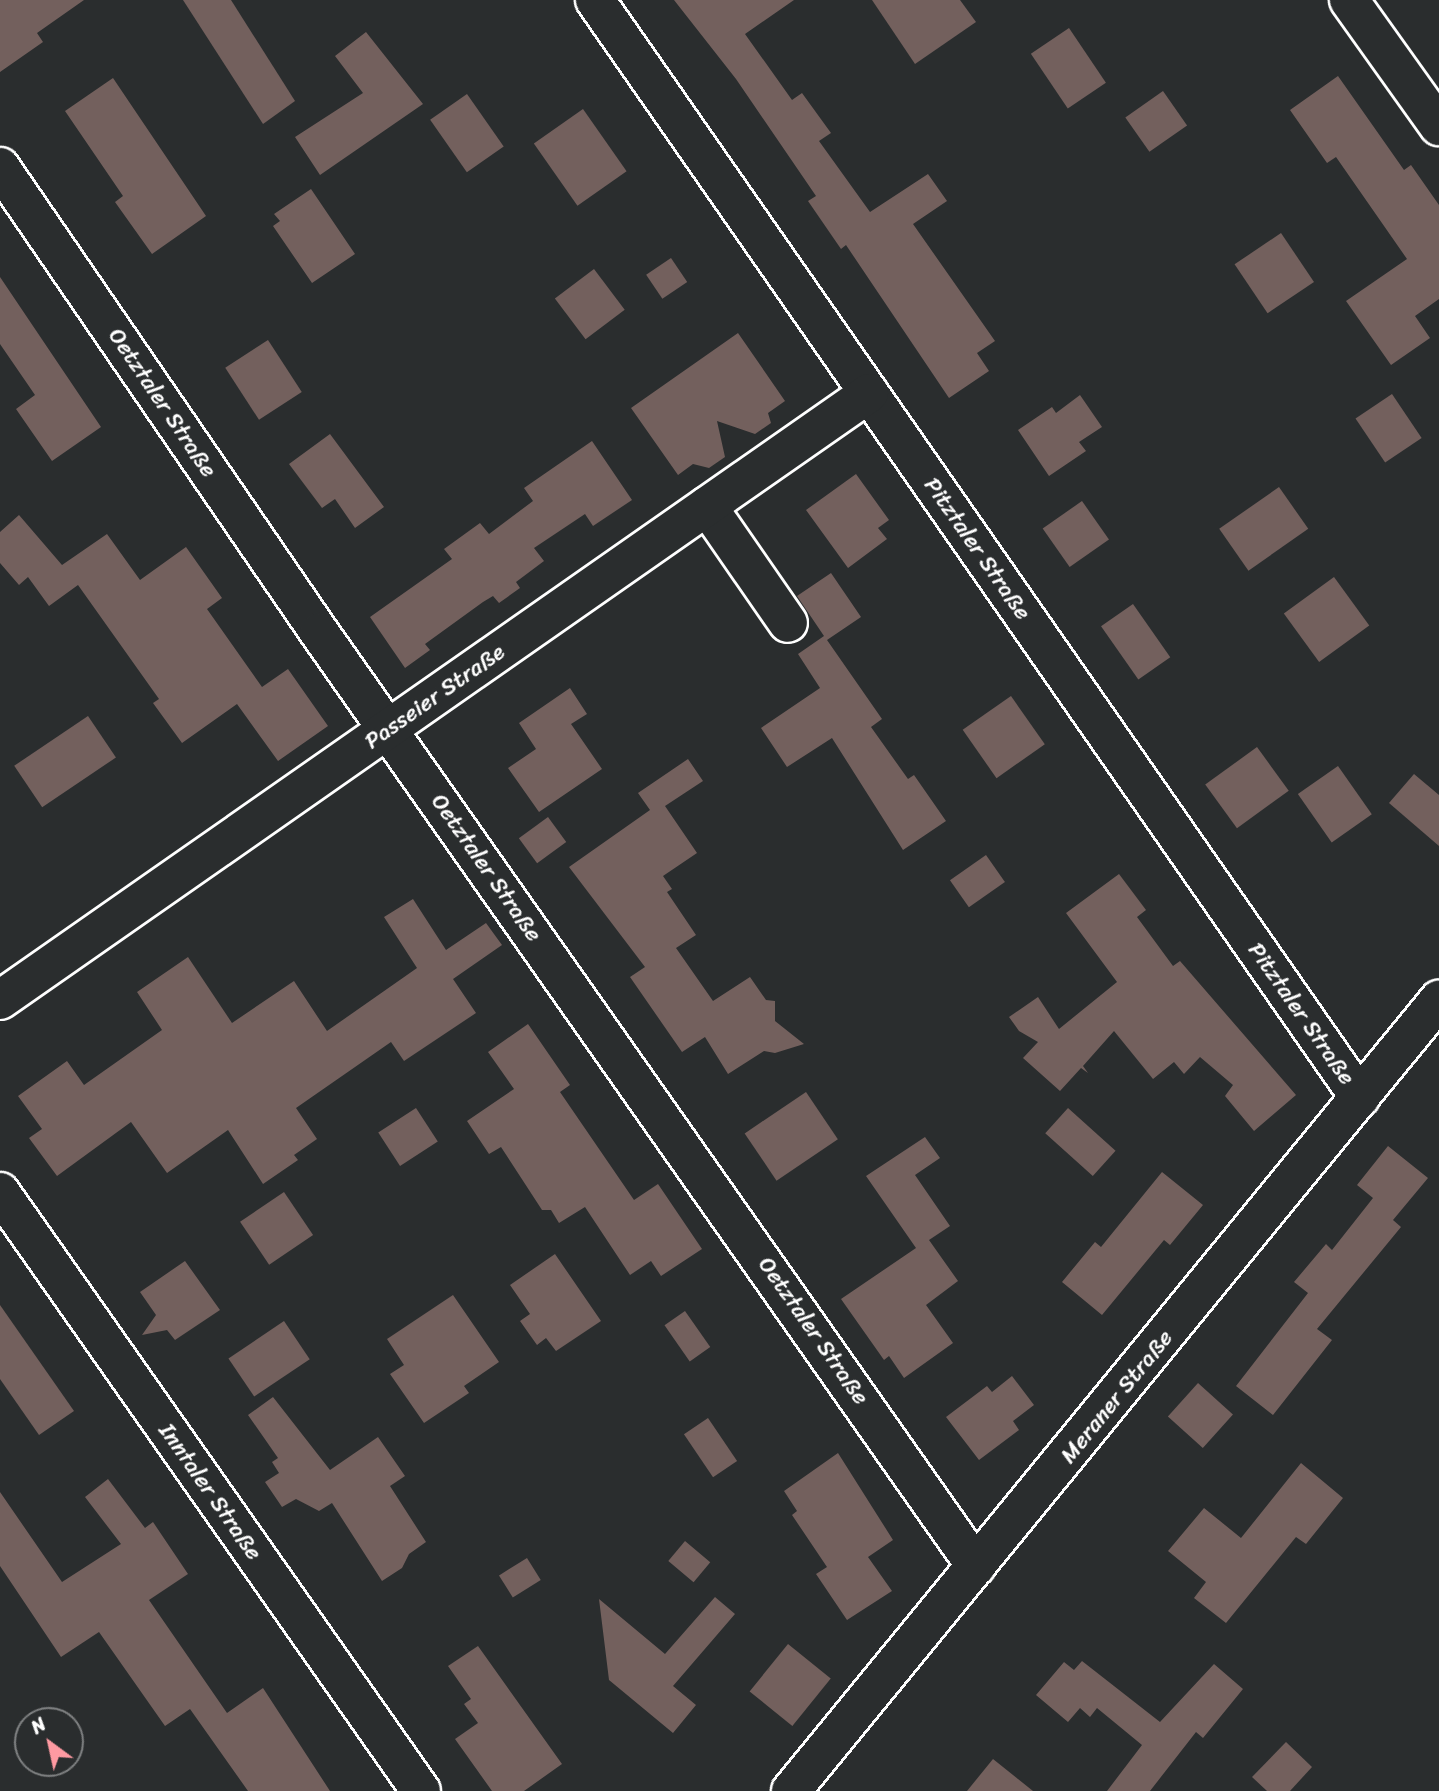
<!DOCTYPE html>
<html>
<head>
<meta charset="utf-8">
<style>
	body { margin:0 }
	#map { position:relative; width:1439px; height:1791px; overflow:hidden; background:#2a2d2e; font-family:Sriracha,sans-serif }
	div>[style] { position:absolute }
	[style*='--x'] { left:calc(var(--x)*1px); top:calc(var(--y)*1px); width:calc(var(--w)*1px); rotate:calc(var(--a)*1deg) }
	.building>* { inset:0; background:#73605d; transform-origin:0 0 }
	.roads { filter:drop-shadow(2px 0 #fff) drop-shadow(-2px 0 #fff) drop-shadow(0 2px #fff) drop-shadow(0 -2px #fff) }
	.minor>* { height:38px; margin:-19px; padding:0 19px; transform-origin:19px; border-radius:19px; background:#2a2d2e }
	span { translate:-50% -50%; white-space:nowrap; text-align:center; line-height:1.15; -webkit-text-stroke:6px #2a2d2e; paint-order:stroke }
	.street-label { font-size:23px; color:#fff }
	.north { position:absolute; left:14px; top:1707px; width:70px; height:70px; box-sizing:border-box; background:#2a2d2e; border:2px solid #7f8182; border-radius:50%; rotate:327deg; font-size:19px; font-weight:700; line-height:28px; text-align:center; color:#fff }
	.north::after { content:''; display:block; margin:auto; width:24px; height:32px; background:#ff9aa2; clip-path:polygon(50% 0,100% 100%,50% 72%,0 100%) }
</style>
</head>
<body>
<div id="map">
	<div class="building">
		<div style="clip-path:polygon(0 0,84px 0,37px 33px,43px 42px,0 72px)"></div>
		<div style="clip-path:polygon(183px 0,231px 0,295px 101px,263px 124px)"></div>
		<div style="clip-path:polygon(674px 0,794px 0,745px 34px,792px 100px,802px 93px,831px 133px,819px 141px,870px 212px,928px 174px,947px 201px,913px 224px,995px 341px,977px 353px,989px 371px,949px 398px,846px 245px,841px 249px,808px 201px,816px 196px,736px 79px)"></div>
		<div style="clip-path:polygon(872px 0,960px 0,976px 22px,915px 64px)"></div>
		<div style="left:1069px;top:28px;width:66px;height:46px;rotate:56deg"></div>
		<div style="clip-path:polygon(366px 32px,423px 104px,320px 175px,295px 137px,363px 93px,335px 56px)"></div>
		<div style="clip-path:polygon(1338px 76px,1404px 170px,1411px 165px,1439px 205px,1439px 299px,1415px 316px,1430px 338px,1391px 365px,1346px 301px,1407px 259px,1336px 157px,1327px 163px,1290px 110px)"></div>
		<div style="clip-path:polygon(113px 78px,206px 216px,152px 254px,115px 202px,123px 196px,65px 111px)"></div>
		<div style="left:1163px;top:91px;width:42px;height:46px;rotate:55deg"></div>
		<div style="left:467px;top:94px;width:64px;height:45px;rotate:55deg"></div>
		<div style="left:583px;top:109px;width:76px;height:60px;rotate:55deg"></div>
		<div style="clip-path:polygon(311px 189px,355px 254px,312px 283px,273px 226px,280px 221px,274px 214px)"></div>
		<div style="left:1281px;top:233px;width:59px;height:56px;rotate:56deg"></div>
		<div style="left:671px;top:258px;width:29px;height:30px;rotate:56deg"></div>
		<div style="left:594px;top:269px;width:51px;height:49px;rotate:53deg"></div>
		<div style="clip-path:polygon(0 277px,101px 427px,52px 461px,16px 409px,35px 395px,0 344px)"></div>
		<div style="clip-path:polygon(738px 333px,785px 401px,768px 413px,771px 423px,755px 434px,717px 421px,725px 457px,709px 468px,693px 464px,678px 475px,631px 408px)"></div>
		<div style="left:268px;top:340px;width:62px;height:51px;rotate:57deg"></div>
		<div style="left:1392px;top:394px;width:53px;height:44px;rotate:56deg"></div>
		<div style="clip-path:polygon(1080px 395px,1102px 427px,1079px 442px,1086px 451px,1049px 476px,1018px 430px,1052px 407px,1056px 413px)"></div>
		<div style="clip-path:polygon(330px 434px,384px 507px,355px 528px,335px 499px,322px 508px,289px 464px)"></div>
		<div style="clip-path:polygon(592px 441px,632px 500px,593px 526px,585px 514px,534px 548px,544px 561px,516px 582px,520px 588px,499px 603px,493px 596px,483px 602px,425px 644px,430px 650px,405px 668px,370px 617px,452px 559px,444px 549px,480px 523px,489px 534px,533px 501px,524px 488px)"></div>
		<div style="clip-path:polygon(856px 474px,889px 520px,878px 528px,887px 539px,848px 568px,806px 510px)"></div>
		<div style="left:1279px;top:487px;width:51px;height:73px;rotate:55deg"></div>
		<div style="left:1082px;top:501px;width:47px;height:48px;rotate:55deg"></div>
		<div style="clip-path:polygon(19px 515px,62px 565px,107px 534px,140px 580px,186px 547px,222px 598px,207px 609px,262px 687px,288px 669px,328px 726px,278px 761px,237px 704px,182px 743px,153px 703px,159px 699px,78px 585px,49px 606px,28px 577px,19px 585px,0 563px,0 532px)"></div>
		<div style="clip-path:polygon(831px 573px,861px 617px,827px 640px,882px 719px,871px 727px,908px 779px,914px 775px,946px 821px,903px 850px,832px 738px,787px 767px,761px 728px,820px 688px,798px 654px,824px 636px,797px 596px)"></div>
		<div style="left:1334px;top:577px;width:60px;height:62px;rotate:54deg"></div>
		<div style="left:1133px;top:604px;width:65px;height:39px;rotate:55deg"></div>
		<div style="clip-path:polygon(570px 688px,587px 714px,571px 724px,602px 769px,539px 812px,508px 768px,536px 749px,519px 723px)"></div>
		<div style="left:1011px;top:696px;width:59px;height:59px;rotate:55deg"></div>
		<div style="left:88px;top:716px;width:50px;height:89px;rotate:56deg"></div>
		<div style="left:1257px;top:747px;width:54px;height:64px;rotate:54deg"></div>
		<div style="clip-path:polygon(688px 759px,703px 781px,665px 806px,697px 853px,663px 876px,672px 889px,667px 892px,696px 935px,676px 948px,713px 1001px,750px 977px,766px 1000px,775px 1001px,775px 1021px,804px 1044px,775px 1053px,764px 1051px,728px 1074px,705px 1037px,682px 1052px,630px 977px,645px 967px,569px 867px,650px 810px,638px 793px)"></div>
		<div style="left:1338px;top:766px;width:59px;height:49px;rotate:55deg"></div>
		<div style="clip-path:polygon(1414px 774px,1439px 795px,1439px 846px,1389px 803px)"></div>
		<div style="left:548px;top:817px;width:31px;height:36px;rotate:54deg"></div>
		<div style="left:986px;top:855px;width:33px;height:44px;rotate:55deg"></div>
		<div style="clip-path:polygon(1119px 874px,1146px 910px,1137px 917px,1173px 966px,1180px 961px,1296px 1095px,1254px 1131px,1225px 1096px,1233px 1085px,1200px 1057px,1184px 1074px,1174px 1062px,1153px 1079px,1114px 1031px,1083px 1066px,1088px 1073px,1081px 1068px,1060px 1091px,1023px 1058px,1038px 1042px,1019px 1031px,1009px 1017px,1038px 997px,1059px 1029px,1117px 982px,1066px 913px)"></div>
		<div style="clip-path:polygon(413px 899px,446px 950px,486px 923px,502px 945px,453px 979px,476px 1013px,404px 1061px,391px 1042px,296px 1108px,317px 1139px,294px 1155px,298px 1160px,263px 1184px,228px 1130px,167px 1173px,131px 1122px,57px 1176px,29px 1138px,42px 1129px,18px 1096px,67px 1061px,84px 1085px,162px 1030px,137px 992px,188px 957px,232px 1023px,294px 981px,327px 1031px,417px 968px,384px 917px)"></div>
		<div style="clip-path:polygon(528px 1024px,570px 1085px,560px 1092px,634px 1200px,658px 1184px,702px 1249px,661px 1276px,651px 1261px,630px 1275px,585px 1207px,559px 1223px,551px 1210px,542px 1210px,501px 1147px,489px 1154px,467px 1121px,514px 1089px,488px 1052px)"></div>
		<div style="left:806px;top:1092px;width:57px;height:74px;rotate:56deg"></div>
		<div style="left:416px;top:1108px;width:40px;height:45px;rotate:57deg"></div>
		<div style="left:1068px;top:1108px;width:64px;height:34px;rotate:42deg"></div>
		<div style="clip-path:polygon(925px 1137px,940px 1158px,915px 1175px,950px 1226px,929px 1240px,958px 1281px,926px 1305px,953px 1343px,904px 1378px,889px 1356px,884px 1360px,841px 1299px,916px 1248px,866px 1176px)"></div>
		<div style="clip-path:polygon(1388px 1146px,1428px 1178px,1393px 1220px,1401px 1227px,1317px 1329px,1332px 1340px,1273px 1415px,1236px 1386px,1308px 1293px,1294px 1282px,1326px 1244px,1332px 1250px,1373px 1198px,1357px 1185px)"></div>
		<div style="clip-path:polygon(1162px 1172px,1203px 1205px,1170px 1245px,1164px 1240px,1102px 1315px,1062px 1282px,1095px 1242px,1101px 1247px)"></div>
		<div style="left:284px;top:1192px;width:52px;height:53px;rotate:56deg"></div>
		<div style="clip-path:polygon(555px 1254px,601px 1321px,556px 1351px,546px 1338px,537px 1345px,520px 1321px,530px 1314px,510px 1285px)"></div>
		<div style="clip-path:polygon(185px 1261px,220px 1310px,175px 1340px,167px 1330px,142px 1335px,156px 1315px,140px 1292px)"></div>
		<div style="clip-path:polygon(453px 1295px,499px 1362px,464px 1386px,469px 1393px,424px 1423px,390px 1374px,404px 1365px,387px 1339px)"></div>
		<div style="clip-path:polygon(0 1305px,74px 1411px,39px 1435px,0 1379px)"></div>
		<div style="left:685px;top:1311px;width:44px;height:25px;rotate:55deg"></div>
		<div style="left:284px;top:1321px;width:46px;height:67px;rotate:56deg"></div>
		<div style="clip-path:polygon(1012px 1376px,1034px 1405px,1013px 1421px,1019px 1430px,979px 1460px,946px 1417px,987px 1386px,992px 1392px)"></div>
		<div style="left:1198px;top:1383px;width:47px;height:45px;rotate:42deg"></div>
		<div style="clip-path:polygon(273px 1397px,330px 1470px,378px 1437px,405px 1476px,390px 1486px,426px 1542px,409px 1554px,402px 1568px,382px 1581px,332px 1503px,319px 1511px,296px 1499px,282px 1507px,265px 1482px,279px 1473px,272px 1462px,278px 1458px,248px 1415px)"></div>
		<div style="left:708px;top:1418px;width:52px;height:29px;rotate:56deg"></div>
		<div style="clip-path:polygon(838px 1453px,893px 1540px,868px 1557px,892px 1591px,847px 1620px,816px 1574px,827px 1567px,792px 1515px,797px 1511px,784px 1491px)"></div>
		<div style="clip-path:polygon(1301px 1463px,1343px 1498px,1306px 1544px,1296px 1537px,1226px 1623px,1194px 1598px,1206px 1582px,1168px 1551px,1204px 1508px,1241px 1538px)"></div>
		<div style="clip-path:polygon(108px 1479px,145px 1528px,153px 1522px,188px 1574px,149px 1600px,227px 1713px,263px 1688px,330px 1791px,248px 1791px,190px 1709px,165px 1726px,99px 1632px,61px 1657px,0 1566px,0 1492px,62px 1582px,121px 1544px,85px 1497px)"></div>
		<div style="left:685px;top:1541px;width:33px;height:26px;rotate:40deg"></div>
		<div style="left:527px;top:1558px;width:26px;height:33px;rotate:58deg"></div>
		<div style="clip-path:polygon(715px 1597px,735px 1614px,673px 1686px,696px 1705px,673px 1733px,609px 1680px,599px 1599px,665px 1654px)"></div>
		<div style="left:788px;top:1644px;width:55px;height:61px;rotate:39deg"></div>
		<div style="clip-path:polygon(478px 1646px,562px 1764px,524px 1791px,492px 1791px,455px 1739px,478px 1723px,464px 1704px,471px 1699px,448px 1666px)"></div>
		<div style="clip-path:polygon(1082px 1661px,1160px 1722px,1214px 1664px,1243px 1689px,1203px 1738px,1196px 1732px,1150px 1791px,1107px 1791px,1142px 1745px,1097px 1708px,1090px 1717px,1080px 1708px,1068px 1722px,1036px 1695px,1064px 1662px,1074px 1670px)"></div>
		<div style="clip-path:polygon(1286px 1742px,1312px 1767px,1290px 1791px,1267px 1791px,1252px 1777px)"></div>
		<div style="clip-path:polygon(993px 1759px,1033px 1791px,967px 1791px)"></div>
	</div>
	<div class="roads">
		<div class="minor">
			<div style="--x:595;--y:0;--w:1338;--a:55.13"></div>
			<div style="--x:1349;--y:0;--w:155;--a:54.5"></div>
			<div style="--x:0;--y:167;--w:564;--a:55.55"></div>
			<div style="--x:319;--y:632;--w:1142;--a:54.88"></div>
			<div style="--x:707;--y:506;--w:142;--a:55.3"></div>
			<div style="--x:0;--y:1000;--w:1060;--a:-34.93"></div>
			<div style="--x:0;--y:1192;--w:732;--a:54.9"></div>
			<div style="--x:791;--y:1791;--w:1023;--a:-50.68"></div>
		</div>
	</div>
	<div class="street-label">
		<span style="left:162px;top:403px;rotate:56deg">Oetztaler Straße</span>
		<span style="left:977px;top:549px;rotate:55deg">Pitztaler Straße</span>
		<span style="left:435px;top:697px;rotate:-35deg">Passeier Straße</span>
		<span style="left:486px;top:868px;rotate:55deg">Oetztaler Straße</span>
		<span style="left:1301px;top:1014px;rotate:55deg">Pitztaler Straße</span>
		<span style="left:813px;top:1331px;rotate:55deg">Oetztaler Straße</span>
		<span style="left:1117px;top:1397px;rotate:-51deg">Meraner Straße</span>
		<span style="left:210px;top:1492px;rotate:55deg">Inntaler Straße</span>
	</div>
	<div class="north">N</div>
</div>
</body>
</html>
